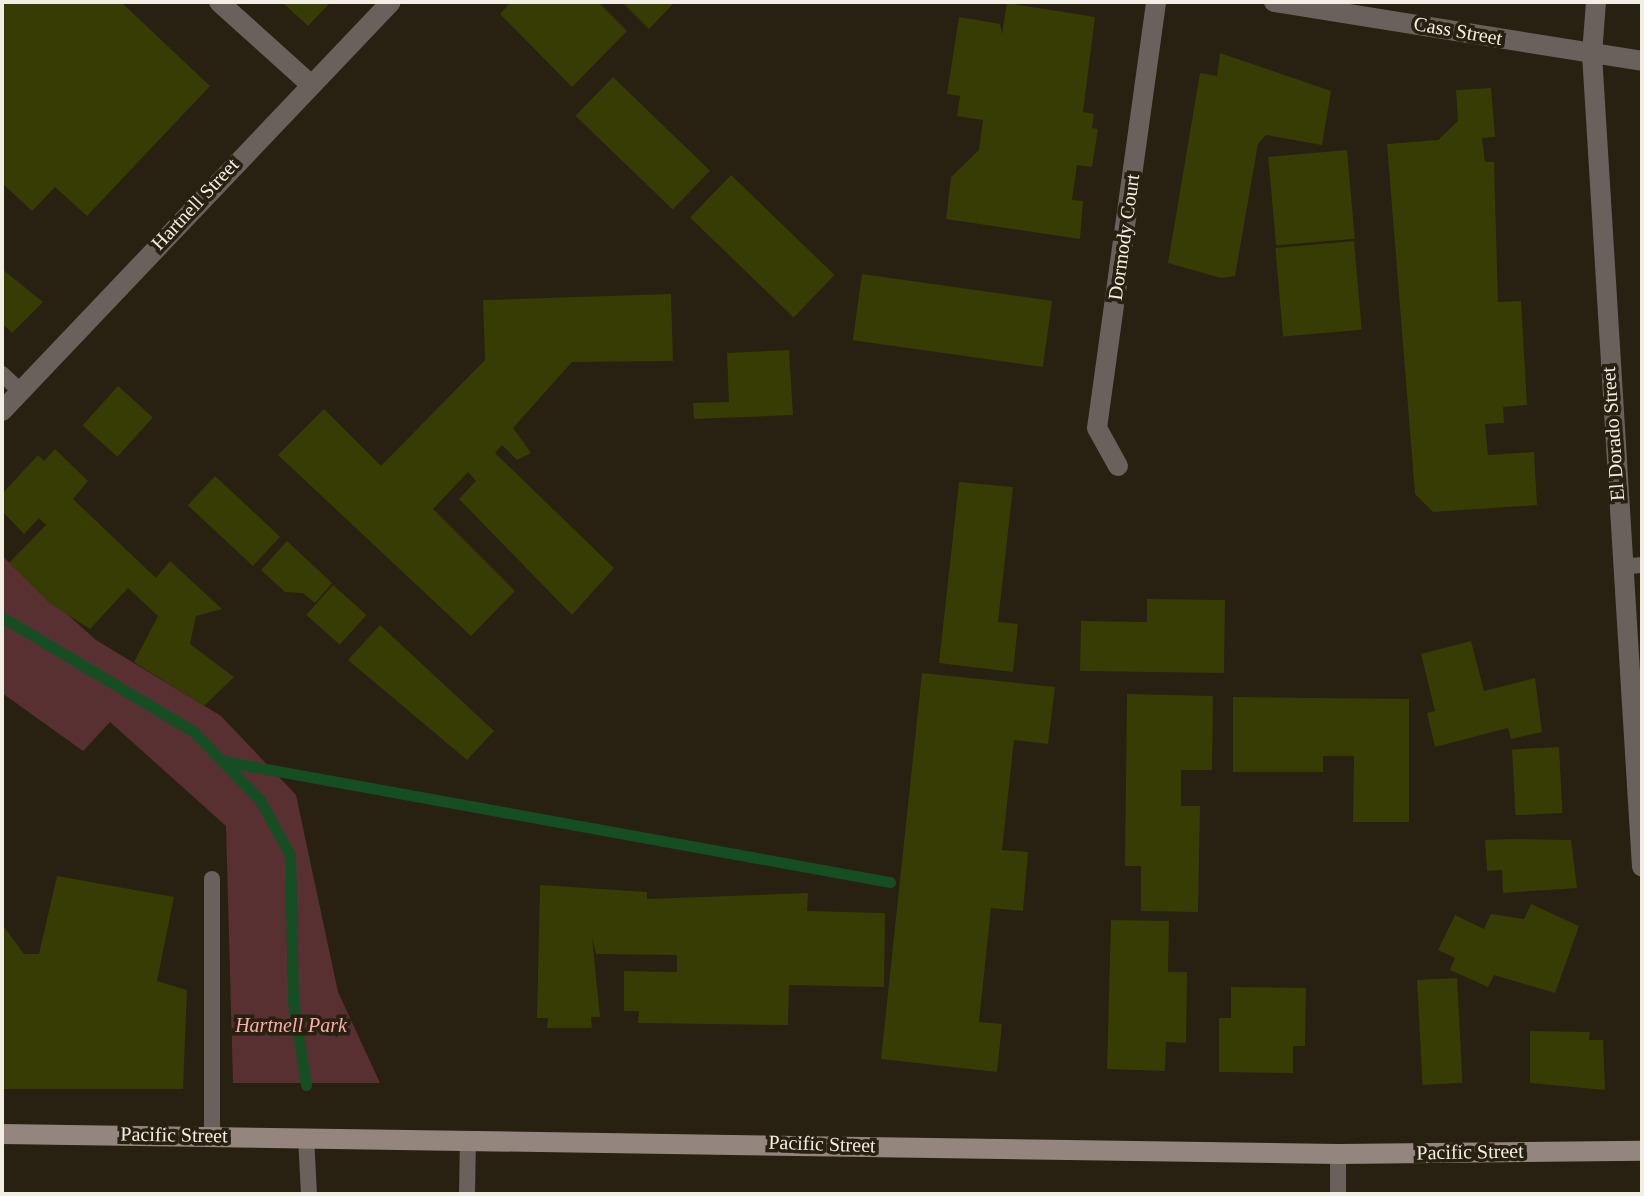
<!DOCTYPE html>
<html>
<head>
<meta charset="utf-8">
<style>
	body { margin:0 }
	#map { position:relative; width:1644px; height:1196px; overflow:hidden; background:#282010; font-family:Georgia,serif }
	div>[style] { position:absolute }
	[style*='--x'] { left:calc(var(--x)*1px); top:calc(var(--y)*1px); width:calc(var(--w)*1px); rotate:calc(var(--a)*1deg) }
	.green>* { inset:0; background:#593031 }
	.stream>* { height:11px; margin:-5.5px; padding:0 5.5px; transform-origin:5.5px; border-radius:5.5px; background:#154e22 }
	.building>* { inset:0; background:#363c04; transform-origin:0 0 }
	.service>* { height:16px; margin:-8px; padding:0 8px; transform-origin:8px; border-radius:8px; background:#6a615c }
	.minor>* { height:20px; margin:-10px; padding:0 10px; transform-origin:10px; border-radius:10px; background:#6a615c }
	.tertiary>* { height:20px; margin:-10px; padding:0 10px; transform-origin:10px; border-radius:10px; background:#6a615c }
	.secondary>* { height:20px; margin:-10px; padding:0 10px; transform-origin:10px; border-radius:10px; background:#94867e }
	span { translate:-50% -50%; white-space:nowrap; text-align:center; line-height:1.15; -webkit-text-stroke:7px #282010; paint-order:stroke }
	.street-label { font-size:20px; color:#f3eee3 }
	.park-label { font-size:20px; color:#fdabab; font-style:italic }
	.frame { position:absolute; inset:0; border:4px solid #f3eee3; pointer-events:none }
</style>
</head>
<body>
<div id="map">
	<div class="green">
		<div style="clip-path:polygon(2px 556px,96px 640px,221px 716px,296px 795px,338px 992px,380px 1083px,233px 1083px,226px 826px,110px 722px,83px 751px,2px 693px)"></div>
	</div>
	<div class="stream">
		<div style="--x:2;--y:617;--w:224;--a:30.9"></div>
		<div style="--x:194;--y:732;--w:95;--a:45.9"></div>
		<div style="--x:260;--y:800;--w:63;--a:61.4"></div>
		<div style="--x:290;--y:855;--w:146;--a:88.8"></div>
		<div style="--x:293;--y:1001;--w:85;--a:81.2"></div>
		<div style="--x:222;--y:761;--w:679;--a:10.27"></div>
	</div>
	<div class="building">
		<div style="clip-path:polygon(2px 2px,121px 2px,210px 86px,87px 216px,55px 187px,32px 211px,2px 183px)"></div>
		<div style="clip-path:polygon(282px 2px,331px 2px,308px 26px)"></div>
		<div style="clip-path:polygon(511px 2px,598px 2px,627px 31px,572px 87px,500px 14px)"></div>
		<div style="clip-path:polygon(622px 2px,675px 2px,649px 29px)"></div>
		<div style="clip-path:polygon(1007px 3px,1095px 17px,1083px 112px,1094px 114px,1092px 128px,1098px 129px,1092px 167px,1077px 165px,1072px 200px,1083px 201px,1080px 239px,946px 219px,951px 177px,979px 150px,983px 120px,957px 116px,960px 96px,947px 94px,959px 17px,1000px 24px,1002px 34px)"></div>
		<div style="clip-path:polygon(1220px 53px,1331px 91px,1322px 145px,1266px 135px,1258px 144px,1235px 276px,1221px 278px,1168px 263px,1200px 73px,1217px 76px)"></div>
		<div style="left:613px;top:77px;width:135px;height:54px;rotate:44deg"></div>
		<div style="clip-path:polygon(1491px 88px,1495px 137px,1482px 138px,1485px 162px,1494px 162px,1498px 302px,1521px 301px,1527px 405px,1503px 407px,1504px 423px,1485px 424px,1488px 455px,1534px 452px,1537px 505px,1433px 512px,1415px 494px,1387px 144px,1438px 140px,1458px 121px,1456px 90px)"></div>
		<div style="left:1347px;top:150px;width:89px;height:79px;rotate:85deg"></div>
		<div style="left:731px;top:175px;width:144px;height:59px;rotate:44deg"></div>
		<div style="left:1354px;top:241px;width:89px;height:79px;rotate:85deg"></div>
		<div style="clip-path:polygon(2px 269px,43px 302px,12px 333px,2px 323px)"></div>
		<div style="left:862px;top:274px;width:192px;height:67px;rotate:8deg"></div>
		<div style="clip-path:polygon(671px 294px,673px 361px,572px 362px,513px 428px,531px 453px,517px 460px,502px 445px,495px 453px,614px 568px,572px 615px,459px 499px,476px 481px,468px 472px,433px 509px,515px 591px,471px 636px,278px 455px,324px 409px,381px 466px,485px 360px,483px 300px)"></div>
		<div style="clip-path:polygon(789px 350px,793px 415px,694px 419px,693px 403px,729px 402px,727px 353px)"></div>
		<div style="left:118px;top:386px;width:47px;height:53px;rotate:42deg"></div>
		<div style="clip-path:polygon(55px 449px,88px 481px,73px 499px,156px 578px,170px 561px,222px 609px,196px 616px,190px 644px,234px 677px,204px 706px,134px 662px,158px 616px,128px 588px,90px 629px,48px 602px,9px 563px,46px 525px,39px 518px,24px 534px,2px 511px,2px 494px,38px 455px,44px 461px)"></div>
		<div style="left:215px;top:476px;width:89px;height:40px;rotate:43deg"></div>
		<div style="clip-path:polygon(959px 482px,1013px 487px,998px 622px,1018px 624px,1013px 672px,939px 663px)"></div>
		<div style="clip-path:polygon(287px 541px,332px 583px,315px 603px,303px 593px,285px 592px,261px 570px)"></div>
		<div style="left:333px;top:585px;width:45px;height:40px;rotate:42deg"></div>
		<div style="clip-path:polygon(1147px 599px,1225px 600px,1224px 673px,1080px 671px,1081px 621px,1147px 622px)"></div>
		<div style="clip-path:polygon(380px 625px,494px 731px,467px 760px,348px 660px)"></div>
		<div style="clip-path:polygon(1471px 641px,1484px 691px,1535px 678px,1542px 732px,1511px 739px,1508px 728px,1435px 747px,1427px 713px,1435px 711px,1421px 654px)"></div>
		<div style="clip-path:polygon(922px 673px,1055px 687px,1048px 744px,1014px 740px,1002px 850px,1028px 852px,1023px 911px,991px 908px,979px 1022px,1002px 1024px,997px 1072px,881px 1059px)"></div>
		<div style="clip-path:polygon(1127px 694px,1213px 696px,1212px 770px,1181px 770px,1181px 806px,1200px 806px,1198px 912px,1141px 911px,1141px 866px,1125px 866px)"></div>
		<div style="clip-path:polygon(1233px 697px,1409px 699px,1409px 822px,1353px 822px,1354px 756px,1323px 756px,1323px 772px,1233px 772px)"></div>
		<div style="left:1559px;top:747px;width:66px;height:47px;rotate:87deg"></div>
		<div style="clip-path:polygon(1513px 839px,1571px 840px,1577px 888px,1503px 893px,1502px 870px,1487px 871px,1485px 840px)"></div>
		<div style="clip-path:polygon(57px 876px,174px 897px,157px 981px,187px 990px,183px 1089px,2px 1089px,2px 924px,24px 954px,39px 954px)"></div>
		<div style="clip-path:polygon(540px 885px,647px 892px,647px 899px,808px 893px,807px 911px,885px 913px,884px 987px,789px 985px,788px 1025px,638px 1023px,639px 1011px,624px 1011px,624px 971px,677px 972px,677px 955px,596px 954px,592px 937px,600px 1017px,591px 1017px,592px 1028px,547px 1028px,548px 1018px,537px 1018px)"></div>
		<div style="clip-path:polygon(1531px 904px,1579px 926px,1555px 993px,1494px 975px,1488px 987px,1450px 970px,1455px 958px,1438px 950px,1455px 915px,1484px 929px,1491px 914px,1524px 919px)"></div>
		<div style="clip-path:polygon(1111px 920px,1169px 921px,1168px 972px,1187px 972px,1186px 1043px,1166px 1042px,1165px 1071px,1107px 1069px)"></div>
		<div style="left:1457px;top:978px;width:105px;height:40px;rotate:87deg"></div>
		<div style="clip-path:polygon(1231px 987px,1306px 988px,1305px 1046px,1293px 1046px,1293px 1073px,1219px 1072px,1219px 1018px,1231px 1018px)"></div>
		<div style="clip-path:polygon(1530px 1031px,1590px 1032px,1589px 1040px,1603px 1040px,1605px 1090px,1530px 1083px)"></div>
	</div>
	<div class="service">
		<div style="--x:2;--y:374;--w:25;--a:43"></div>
		<div style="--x:1622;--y:567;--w:20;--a:-6"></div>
		<div style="--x:212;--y:1136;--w:257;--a:-90"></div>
		<div style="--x:306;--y:1137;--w:57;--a:87"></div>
		<div style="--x:1338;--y:1154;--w:40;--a:90"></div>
		<div style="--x:467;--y:1194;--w:55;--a:-89"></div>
	</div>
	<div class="minor">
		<div style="--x:219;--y:2;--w:121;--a:42"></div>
		<div style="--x:1274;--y:2;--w:373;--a:9.1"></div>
		<div style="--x:2;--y:411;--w:564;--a:-46.44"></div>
		<div style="--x:1118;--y:466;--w:43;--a:-118.9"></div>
		<div style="--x:1097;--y:428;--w:430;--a:-82.1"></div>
	</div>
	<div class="tertiary">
		<div style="--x:1596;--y:2;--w:52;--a:94.4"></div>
		<div style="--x:1592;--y:54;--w:814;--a:86.48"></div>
	</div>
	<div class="secondary">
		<div style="--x:2;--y:1134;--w:1336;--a:0.86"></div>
		<div style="--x:1338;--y:1154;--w:304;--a:-0.6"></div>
	</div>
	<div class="street-label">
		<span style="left:1458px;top:31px;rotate:10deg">Cass Street</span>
		<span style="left:195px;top:204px;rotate:-47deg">Hartnell Street</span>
		<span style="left:1124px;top:237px;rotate:-82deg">Dormody Court</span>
		<span style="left:1613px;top:434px;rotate:-94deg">El Dorado Street</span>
		<span style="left:174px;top:1135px;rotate:1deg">Pacific Street</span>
		<span style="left:822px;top:1144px;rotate:2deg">Pacific Street</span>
		<span style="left:1470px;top:1152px;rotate:-1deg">Pacific Street</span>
	</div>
	<div class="park-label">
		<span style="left:291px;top:1025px">Hartnell Park</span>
	</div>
	<div class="frame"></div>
</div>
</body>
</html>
